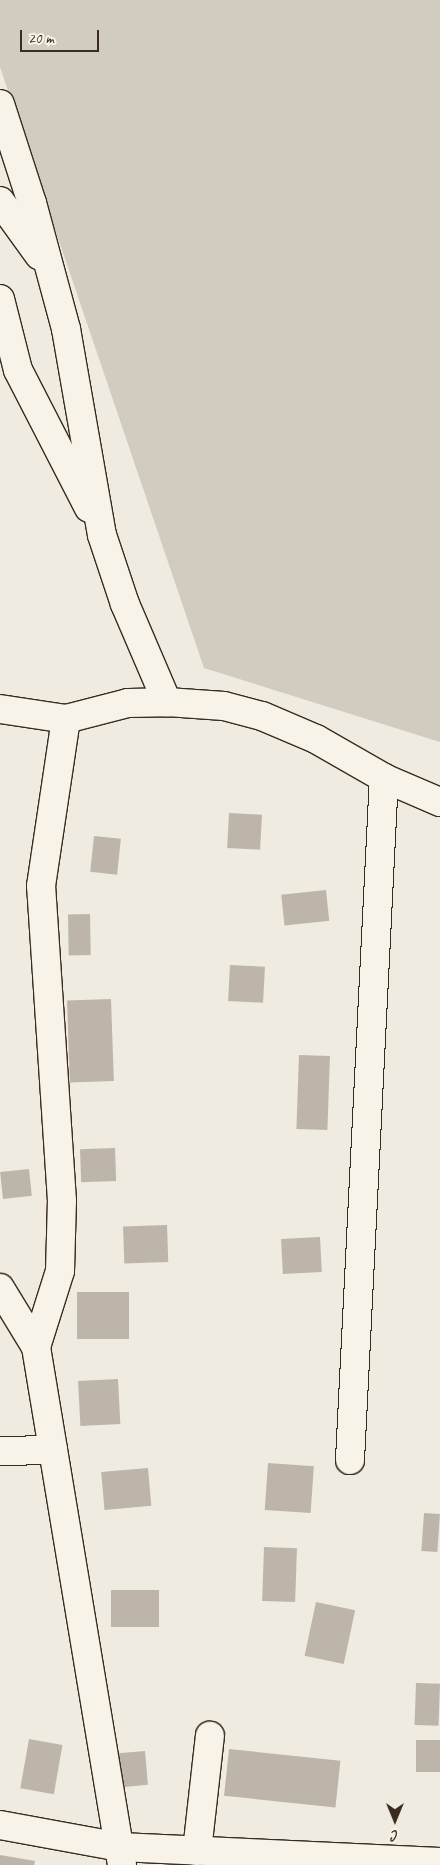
<!DOCTYPE html>
<html>
<head>
<meta charset="utf-8">
<style>
	body { margin:0 }
	#map { position:relative; width:440px; height:1865px; overflow:hidden; background:#efebe0; font-family:Caveat,sans-serif }
	div>[style] { position:absolute }
	[style*='--x'] { left:calc(var(--x)*1px); top:calc(var(--y)*1px); width:calc(var(--w)*1px); rotate:calc(var(--a)*1deg) }
	.green>* { inset:0; background:#d1cbc0 }
	.building>* { inset:0; background:#bdb5aa; transform-origin:0 0 }
	.roads { filter:drop-shadow(1px 0 #3b2a1e) drop-shadow(-1px 0 #3b2a1e) drop-shadow(0 1px #3b2a1e) drop-shadow(0 -1px #3b2a1e) }
	.minor>* { height:28px; margin:-14px; padding:0 14px; transform-origin:14px; border-radius:14px; background:#f7f3e8 }
	span { translate:-50% -50%; white-space:nowrap; text-align:center; line-height:1.15; -webkit-text-stroke:4.5px #f7f3e8; paint-order:stroke }
	.north { position:absolute; left:370px; top:1795px; width:50px; height:50px; -webkit-text-stroke:4px #f7f3e8; paint-order:stroke; rotate:180deg; font-size:14px; font-weight:700; line-height:20px; text-align:center; color:#3b2a1e }
	.north::after { content:''; display:block; margin:auto; width:18px; height:22px; background:#3b2a1e; clip-path:polygon(50% 0,100% 100%,50% 72%,0 100%) }
	.scale { position:absolute; left:20px; top:30px; width:79px; height:22px; box-sizing:border-box; border:2px solid #3b2a1e; border-top:0; padding-left:6px; font-size:15px; line-height:18px; white-space:nowrap; color:#3b2a1e; -webkit-text-stroke:4px #f7f3e8; paint-order:stroke }
</style>
</head>
<body>
<div id="map">
	<div class="green">
		<div style="clip-path:polygon(0 0,440px 0,440px 742px,204px 668px,0 67px)"></div>
	</div>
	<div class="building">
		<div style="left:229px;top:813px;width:33px;height:35px;rotate:3deg"></div>
		<div style="left:94px;top:836px;width:27px;height:36px;rotate:6deg"></div>
		<div style="left:326px;top:890px;width:31px;height:45px;rotate:84deg"></div>
		<div style="left:90px;top:914px;width:41px;height:22px;rotate:89deg"></div>
		<div style="left:230px;top:965px;width:35px;height:36px;rotate:3deg"></div>
		<div style="left:111px;top:999px;width:82px;height:44px;rotate:88deg"></div>
		<div style="left:299px;top:1055px;width:31px;height:74px;rotate:2deg"></div>
		<div style="left:115px;top:1148px;width:33px;height:35px;rotate:88deg"></div>
		<div style="left:29px;top:1169px;width:27px;height:29px;rotate:84deg"></div>
		<div style="left:167px;top:1225px;width:37px;height:44px;rotate:88deg"></div>
		<div style="left:320px;top:1237px;width:35px;height:39px;rotate:87deg"></div>
		<div style="left:77px;top:1292px;width:52px;height:47px"></div>
		<div style="left:118px;top:1379px;width:45px;height:40px;rotate:87deg"></div>
		<div style="left:268px;top:1463px;width:46px;height:47px;rotate:4deg"></div>
		<div style="left:148px;top:1468px;width:38px;height:47px;rotate:85deg"></div>
		<div style="left:424px;top:1513px;width:16px;height:38px;rotate:4deg"></div>
		<div style="left:264px;top:1547px;width:33px;height:54px;rotate:2deg"></div>
		<div style="left:111px;top:1590px;width:48px;height:37px"></div>
		<div style="left:316px;top:1602px;width:40px;height:55px;rotate:12deg"></div>
		<div style="left:416px;top:1683px;width:24px;height:42px;rotate:2deg"></div>
		<div style="left:29px;top:1739px;width:34px;height:50px;rotate:10deg"></div>
		<div style="left:416px;top:1740px;width:24px;height:32px"></div>
		<div style="left:229px;top:1749px;width:112px;height:47px;rotate:6deg"></div>
		<div style="left:145px;top:1751px;width:34px;height:27px;rotate:85deg"></div>
		<div style="clip-path:polygon(0 1855px,35px 1861px,34px 1865px,0 1865px)"></div>
	</div>
	<div class="roads">
		<div class="minor">
			<div style="--x:0;--y:104;--w:104;--a:72.1"></div>
			<div style="--x:32;--y:203;--w:131;--a:74.9"></div>
			<div style="--x:66;--y:329;--w:209;--a:80.1"></div>
			<div style="--x:102;--y:535;--w:73;--a:71.6"></div>
			<div style="--x:125;--y:604;--w:107;--a:66.8"></div>
			<div style="--x:0;--y:201;--w:67;--a:54.2"></div>
			<div style="--x:0;--y:299;--w:73;--a:75.8"></div>
			<div style="--x:18;--y:370;--w:155;--a:62.8"></div>
			<div style="--x:0;--y:709;--w:67;--a:8.6"></div>
			<div style="--x:66;--y:719;--w:64;--a:-14.5"></div>
			<div style="--x:128;--y:703;--w:39;--a:-1"></div>
			<div style="--x:167;--y:702;--w:57;--a:4"></div>
			<div style="--x:224;--y:706;--w:39;--a:15"></div>
			<div style="--x:262;--y:716;--w:59;--a:23.1"></div>
			<div style="--x:316;--y:739;--w:78;--a:29.8"></div>
			<div style="--x:384;--y:778;--w:61;--a:23.2"></div>
			<div style="--x:0;--y:1288;--w:69;--a:58.6"></div>
			<div style="--x:36;--y:1347;--w:525;--a:80.57"></div>
			<div style="--x:36;--y:1347;--w:80;--a:-72.5"></div>
			<div style="--x:60;--y:1271;--w:70;--a:-88.4"></div>
			<div style="--x:62;--y:1201;--w:316;--a:-93.8"></div>
			<div style="--x:41;--y:886;--w:169;--a:-81.5"></div>
			<div style="--x:0;--y:1451;--w:53;--a:-1.1"></div>
			<div style="--x:350;--y:1460;--w:683;--a:-87.15"></div>
			<div style="--x:0;--y:1825;--w:122;--a:10.4"></div>
			<div style="--x:120;--y:1847;--w:320;--a:2.7"></div>
			<div style="--x:197;--y:1851;--w:116;--a:-83.6"></div>
		</div>
	</div>
	<div class="north">С</div>
	<div class="scale">20 m</div>
</div>
</body>
</html>
